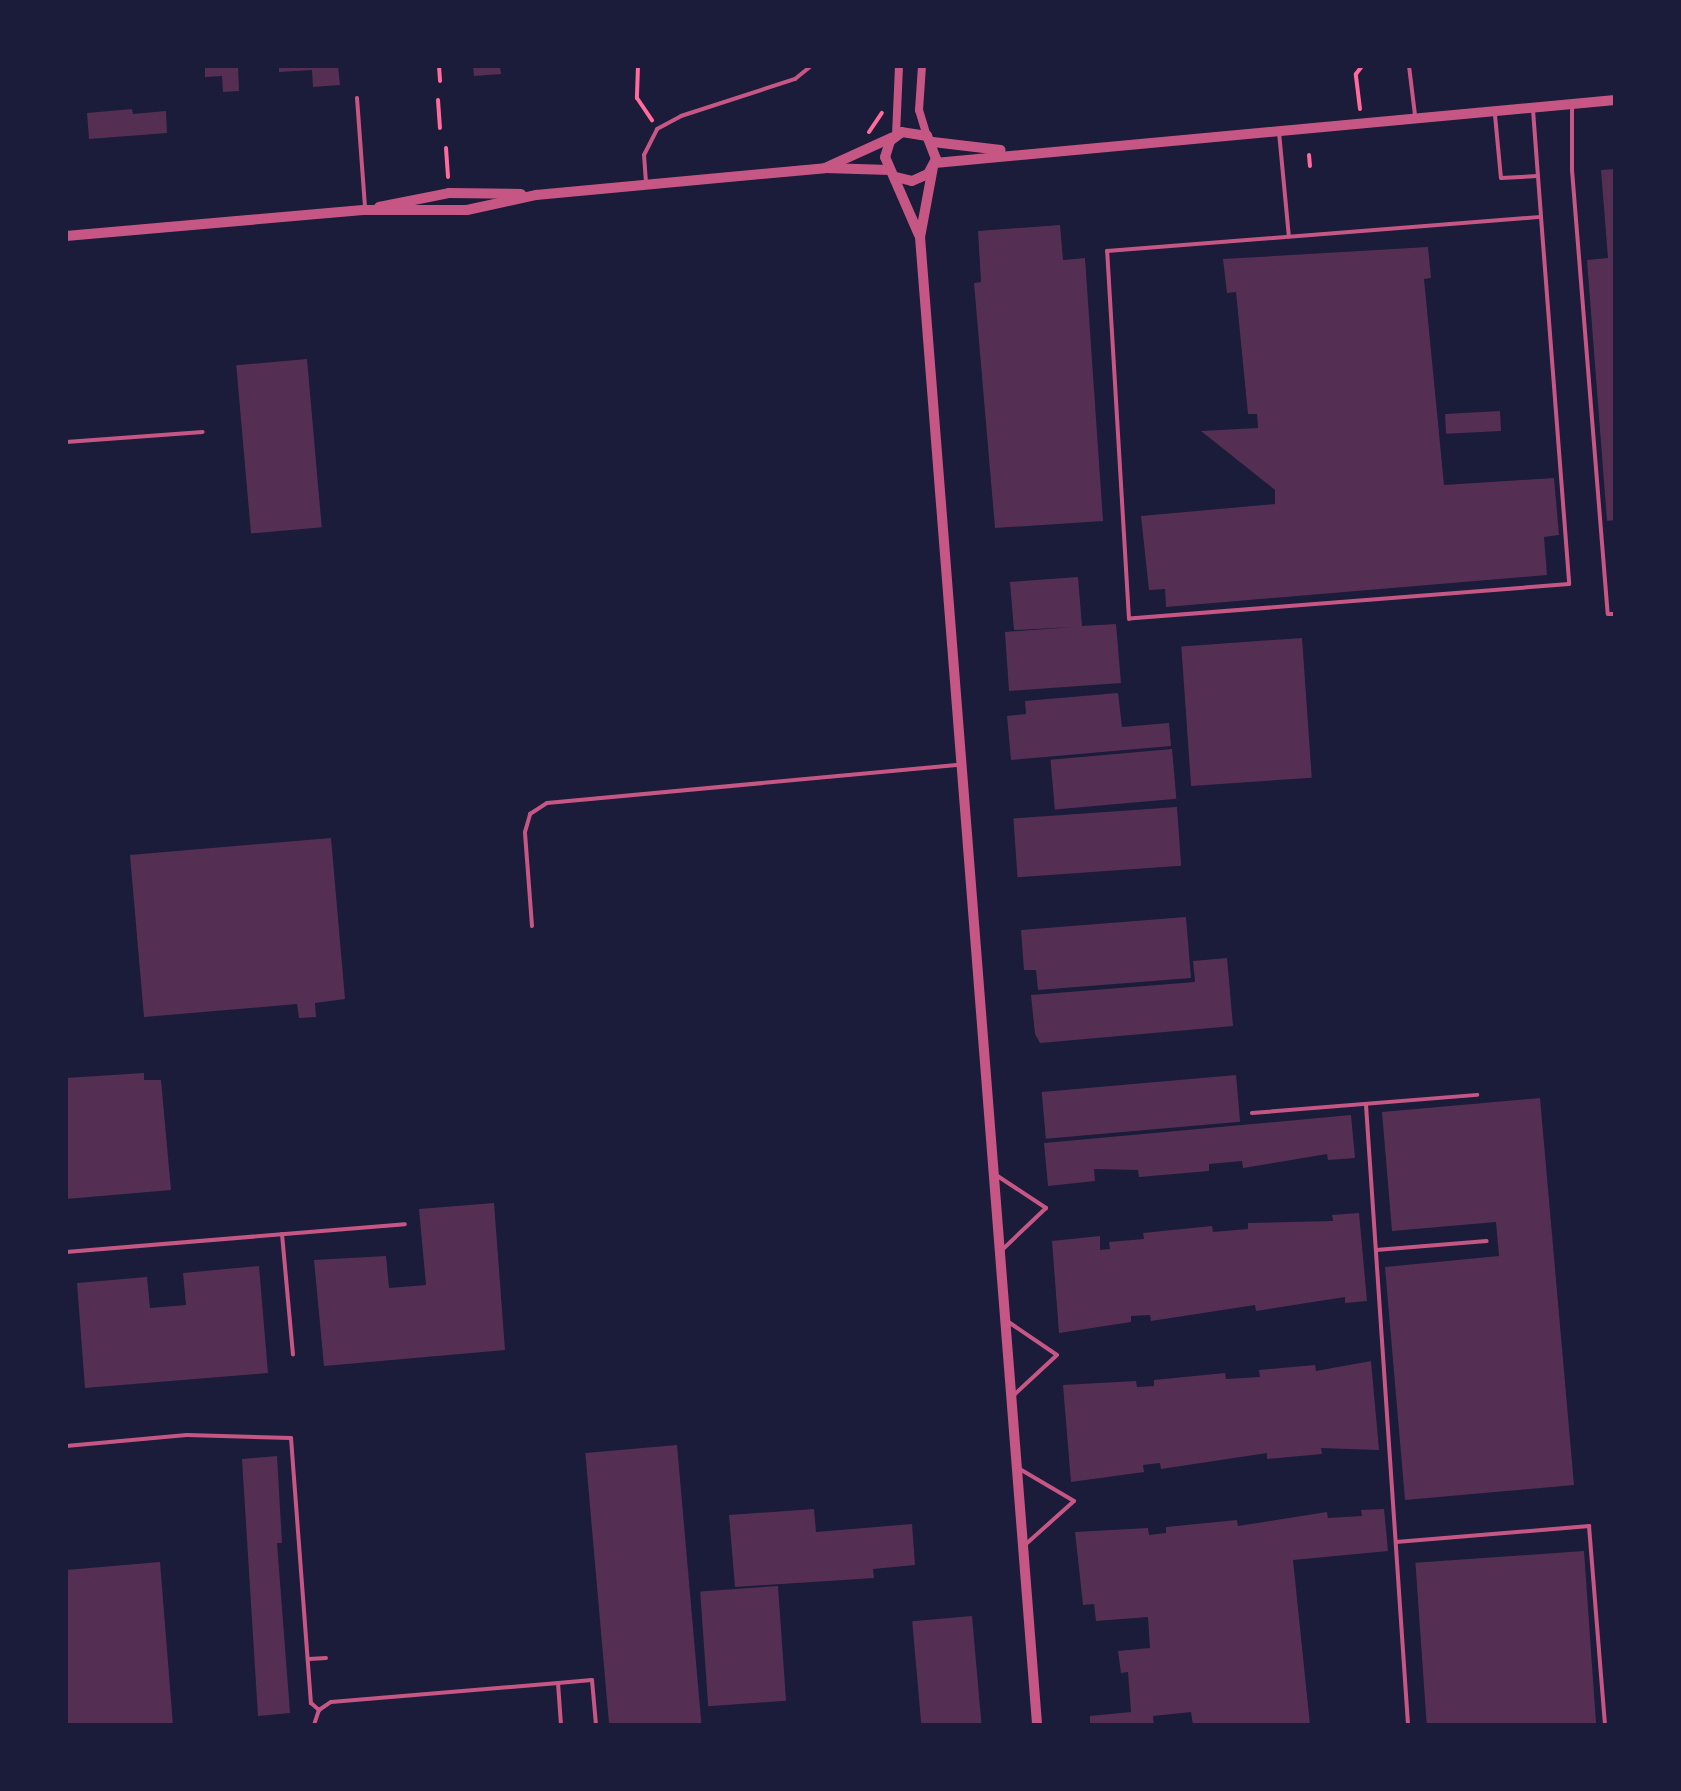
<!DOCTYPE html>
<html>
<head>
<meta charset="utf-8">
<style>
	body { margin:0 }
	#map { position:relative; width:1681px; height:1791px; overflow:hidden; background:#1b1b3a; font-family:"Zilla Slab",serif }
	div>[style] { position:absolute }
	[style*='--x'] { left:calc(var(--x)*1px); top:calc(var(--y)*1px); width:calc(var(--w)*1px); rotate:calc(var(--a)*1deg) }
	.building>* { inset:0; background:#542f53; transform-origin:0 0 }
	.path>* { height:4px; margin:-2px; padding:0 2px; transform-origin:2px; border-radius:2px; background:#ff6b9d }
	.service>* { height:4px; margin:-2px; padding:0 2px; transform-origin:2px; border-radius:2px; background:#c65784 }
	.minor>* { height:8px; margin:-4px; padding:0 4px; transform-origin:4px; border-radius:4px; background:#c65784 }
	.tertiary>* { height:10px; margin:-5px; padding:0 5px; transform-origin:5px; border-radius:5px; background:#c65784 }
	span { translate:-50% -50%; white-space:nowrap; text-align:center; line-height:1.15; -webkit-text-stroke:7px #1b1b3a; paint-order:stroke }
	.frame { position:absolute; inset:0; border:68px solid #1b1b3a; pointer-events:none }
</style>
</head>
<body>
<div id="map">
	<div class="building">
		<div style="clip-path:polygon(205px 66px,238px 66px,239px 91px,223px 92px,222px 76px,205px 77px)"></div>
		<div style="clip-path:polygon(279px 66px,338px 66px,340px 85px,313px 87px,312px 70px,279px 72px)"></div>
		<div style="clip-path:polygon(473px 66px,500px 66px,501px 74px,474px 76px)"></div>
		<div style="clip-path:polygon(132px 109px,133px 114px,166px 111px,167px 133px,89px 139px,87px 113px)"></div>
		<div style="clip-path:polygon(1615px 169px,1615px 520px,1607px 521px,1587px 260px,1608px 258px,1601px 170px)"></div>
		<div style="clip-path:polygon(1060px 225px,1063px 260px,1085px 258px,1103px 521px,995px 528px,974px 283px,981px 282px,978px 231px)"></div>
		<div style="clip-path:polygon(1428px 247px,1431px 278px,1424px 279px,1444px 485px,1554px 478px,1559px 535px,1544px 537px,1547px 575px,1166px 607px,1165px 589px,1149px 590px,1141px 516px,1275px 504px,1275px 490px,1201px 431px,1258px 428px,1257px 414px,1248px 414px,1236px 292px,1227px 293px,1223px 259px)"></div>
		<div style="left:307px;top:359px;width:169px;height:71px;rotate:85deg"></div>
		<div style="left:1500px;top:411px;width:20px;height:55px;rotate:87deg"></div>
		<div style="clip-path:polygon(1078px 577px,1082px 626px,1116px 624px,1121px 683px,1009px 691px,1005px 632px,1074px 627px,1014px 630px,1010px 582px)"></div>
		<div style="left:1302px;top:638px;width:140px;height:121px;rotate:86deg"></div>
		<div style="clip-path:polygon(1118px 693px,1122px 727px,1169px 723px,1171px 746px,1011px 760px,1007px 716px,1026px 714px,1025px 701px)"></div>
		<div style="left:1172px;top:749px;width:50px;height:122px;rotate:85deg"></div>
		<div style="left:1177px;top:807px;width:59px;height:164px;rotate:86deg"></div>
		<div style="clip-path:polygon(331px 838px,345px 999px,315px 1003px,316px 1017px,299px 1018px,297px 1004px,144px 1017px,130px 855px)"></div>
		<div style="clip-path:polygon(1186px 917px,1191px 978px,1038px 990px,1036px 970px,1024px 970px,1021px 930px)"></div>
		<div style="clip-path:polygon(1227px 958px,1233px 1026px,1040px 1043px,1035px 1034px,1031px 995px,1195px 982px,1193px 961px)"></div>
		<div style="clip-path:polygon(144px 1073px,144px 1080px,161px 1080px,171px 1190px,66px 1199px,66px 1078px)"></div>
		<div style="left:1236px;top:1075px;width:47px;height:195px;rotate:85deg"></div>
		<div style="clip-path:polygon(1540px 1098px,1574px 1485px,1405px 1500px,1385px 1267px,1499px 1256px,1496px 1222px,1392px 1231px,1382px 1112px)"></div>
		<div style="clip-path:polygon(1351px 1115px,1355px 1158px,1328px 1160px,1327px 1154px,1243px 1168px,1242px 1161px,1209px 1164px,1209px 1171px,1139px 1177px,1138px 1170px,1094px 1169px,1095px 1181px,1048px 1186px,1044px 1143px)"></div>
		<div style="clip-path:polygon(494px 1203px,505px 1350px,324px 1366px,314px 1260px,386px 1256px,389px 1288px,426px 1285px,419px 1209px)"></div>
		<div style="clip-path:polygon(1359px 1213px,1367px 1301px,1345px 1303px,1345px 1297px,1256px 1311px,1255px 1305px,1151px 1321px,1150px 1315px,1131px 1316px,1131px 1322px,1059px 1333px,1052px 1241px,1100px 1236px,1100px 1250px,1110px 1249px,1109px 1242px,1144px 1239px,1143px 1233px,1212px 1226px,1213px 1232px,1248px 1229px,1248px 1223px,1333px 1221px,1332px 1215px)"></div>
		<div style="clip-path:polygon(259px 1266px,268px 1373px,85px 1388px,77px 1283px,147px 1277px,150px 1308px,186px 1305px,183px 1273px)"></div>
		<div style="clip-path:polygon(1371px 1361px,1379px 1450px,1321px 1448px,1322px 1454px,1267px 1459px,1267px 1453px,1161px 1469px,1160px 1463px,1143px 1465px,1144px 1472px,1071px 1482px,1063px 1385px,1136px 1381px,1137px 1387px,1154px 1386px,1154px 1380px,1225px 1373px,1226px 1379px,1260px 1377px,1259px 1370px,1315px 1365px,1316px 1371px)"></div>
		<div style="left:677px;top:1445px;width:281px;height:92px;rotate:85deg"></div>
		<div style="clip-path:polygon(277px 1456px,282px 1543px,277px 1543px,290px 1713px,258px 1716px,242px 1459px)"></div>
		<div style="clip-path:polygon(814px 1509px,816px 1532px,912px 1524px,915px 1565px,873px 1569px,874px 1578px,735px 1587px,729px 1515px)"></div>
		<div style="clip-path:polygon(1384px 1509px,1388px 1551px,1293px 1560px,1310px 1725px,1193px 1725px,1191px 1712px,1153px 1716px,1154px 1725px,1090px 1725px,1090px 1716px,1131px 1712px,1128px 1672px,1121px 1673px,1118px 1651px,1150px 1648px,1148px 1617px,1096px 1621px,1094px 1604px,1083px 1605px,1075px 1532px,1148px 1528px,1149px 1535px,1166px 1533px,1166px 1527px,1237px 1520px,1238px 1526px,1327px 1512px,1328px 1518px,1362px 1516px,1361px 1510px)"></div>
		<div style="left:1584px;top:1551px;width:174px;height:169px;rotate:86deg"></div>
		<div style="clip-path:polygon(160px 1562px,173px 1725px,66px 1725px,66px 1570px)"></div>
		<div style="left:778px;top:1586px;width:115px;height:78px;rotate:86deg"></div>
		<div style="left:972px;top:1616px;width:109px;height:60px;rotate:85deg"></div>
	</div>
	<div class="path">
		<div style="--x:439;--y:66;--w:15;--a:86"></div>
		<div style="--x:638;--y:66;--w:32;--a:92"></div>
		<div style="--x:637;--y:98;--w:27;--a:56"></div>
		<div style="--x:438;--y:100;--w:28;--a:86"></div>
		<div style="--x:1360;--y:109;--w:35;--a:-97"></div>
		<div style="--x:1356;--y:74;--w:10;--a:-53"></div>
		<div style="--x:869;--y:132;--w:23;--a:-56"></div>
		<div style="--x:446;--y:148;--w:29;--a:86"></div>
		<div style="--x:1309;--y:155;--w:11;--a:85"></div>
	</div>
	<div class="service">
		<div style="--x:1409;--y:66;--w:49;--a:83"></div>
		<div style="--x:357;--y:98;--w:109;--a:85.8"></div>
		<div style="--x:1572;--y:107;--w:63;--a:90"></div>
		<div style="--x:1572;--y:170;--w:445;--a:85.4"></div>
		<div style="--x:1608;--y:614;--w:7;--a:0"></div>
		<div style="--x:1533;--y:110;--w:107;--a:85.7"></div>
		<div style="--x:1495;--y:115;--w:63;--a:84.6"></div>
		<div style="--x:1501;--y:178;--w:37;--a:-3"></div>
		<div style="--x:1279;--y:132;--w:105;--a:84.6"></div>
		<div style="--x:646;--y:183;--w:28;--a:-94"></div>
		<div style="--x:644;--y:155;--w:29;--a:-63"></div>
		<div style="--x:657;--y:129;--w:27;--a:-28"></div>
		<div style="--x:681;--y:116;--w:120;--a:-18"></div>
		<div style="--x:795;--y:79;--w:21;--a:-39"></div>
		<div style="--x:1541;--y:217;--w:368;--a:85.6"></div>
		<div style="--x:1569;--y:584;--w:441;--a:175.5"></div>
		<div style="--x:1129;--y:619;--w:369;--a:-93.4"></div>
		<div style="--x:1107;--y:251;--w:435;--a:-4.5"></div>
		<div style="--x:66;--y:442;--w:137;--a:-4.2"></div>
		<div style="--x:532;--y:926;--w:94;--a:-94.3"></div>
		<div style="--x:525;--y:832;--w:19;--a:-74"></div>
		<div style="--x:530;--y:814;--w:20;--a:-33"></div>
		<div style="--x:547;--y:803;--w:414;--a:-5.3"></div>
		<div style="--x:1366;--y:1105;--w:621;--a:86.12"></div>
		<div style="--x:1252;--y:1113;--w:226;--a:-4.6"></div>
		<div style="--x:996;--y:1175;--w:60;--a:33.4"></div>
		<div style="--x:1046;--y:1208;--w:59;--a:136.4"></div>
		<div style="--x:282;--y:1234;--w:121;--a:84.8"></div>
		<div style="--x:1376;--y:1250;--w:111;--a:-4.6"></div>
		<div style="--x:66;--y:1252;--w:340;--a:-4.7"></div>
		<div style="--x:1007;--y:1321;--w:60;--a:34.2"></div>
		<div style="--x:1057;--y:1355;--w:59;--a:137.1"></div>
		<div style="--x:66;--y:1446;--w:121;--a:-5.2"></div>
		<div style="--x:187;--y:1435;--w:104;--a:1.7"></div>
		<div style="--x:291;--y:1438;--w:266;--a:85.7"></div>
		<div style="--x:311;--y:1703;--w:11;--a:41"></div>
		<div style="--x:1018;--y:1468;--w:65;--a:30.5"></div>
		<div style="--x:1074;--y:1501;--w:66;--a:138.1"></div>
		<div style="--x:1396;--y:1542;--w:194;--a:-4.7"></div>
		<div style="--x:1589;--y:1526;--w:200;--a:85.4"></div>
		<div style="--x:309;--y:1659;--w:17;--a:-3"></div>
		<div style="--x:558;--y:1683;--w:34;--a:-5"></div>
		<div style="--x:592;--y:1680;--w:45;--a:84.9"></div>
		<div style="--x:314;--y:1725;--w:16;--a:-72"></div>
		<div style="--x:319;--y:1710;--w:14;--a:-34"></div>
		<div style="--x:331;--y:1702;--w:228;--a:-4.8"></div>
		<div style="--x:558;--y:1683;--w:42;--a:85.9"></div>
	</div>
	<div class="minor">
		<div style="--x:922;--y:66;--w:44;--a:93.9"></div>
		<div style="--x:919;--y:110;--w:27;--a:73"></div>
		<div style="--x:896;--y:135;--w:69;--a:-87.5"></div>
	</div>
	<div class="tertiary">
		<div style="--x:933;--y:142;--w:68;--a:6.7"></div>
		<div style="--x:935;--y:163;--w:683;--a:-5.29"></div>
		<div style="--x:827;--y:167;--w:72;--a:-24.4"></div>
		<div style="--x:933;--y:167;--w:71;--a:100.5"></div>
		<div style="--x:920;--y:237;--w:1493;--a:85.5"></div>
		<div style="--x:896;--y:177;--w:16;--a:14"></div>
		<div style="--x:912;--y:181;--w:17;--a:-24"></div>
		<div style="--x:928;--y:174;--w:17;--a:-62"></div>
		<div style="--x:936;--y:159;--w:25;--a:-111"></div>
		<div style="--x:927;--y:136;--w:25;--a:-171"></div>
		<div style="--x:902;--y:132;--w:15;--a:143"></div>
		<div style="--x:890;--y:141;--w:17;--a:107"></div>
		<div style="--x:885;--y:157;--w:85;--a:66.4"></div>
		<div style="--x:379;--y:207;--w:71;--a:-11.3"></div>
		<div style="--x:449;--y:193;--w:72;--a:0.8"></div>
		<div style="--x:66;--y:236;--w:301;--a:-5"></div>
		<div style="--x:366;--y:210;--w:101;--a:0"></div>
		<div style="--x:467;--y:210;--w:71;--a:-12.3"></div>
		<div style="--x:536;--y:195;--w:290;--a:-5.3"></div>
		<div style="--x:825;--y:168;--w:65;--a:1.8"></div>
	</div>
	<div class="frame"></div>
</div>
</body>
</html>
